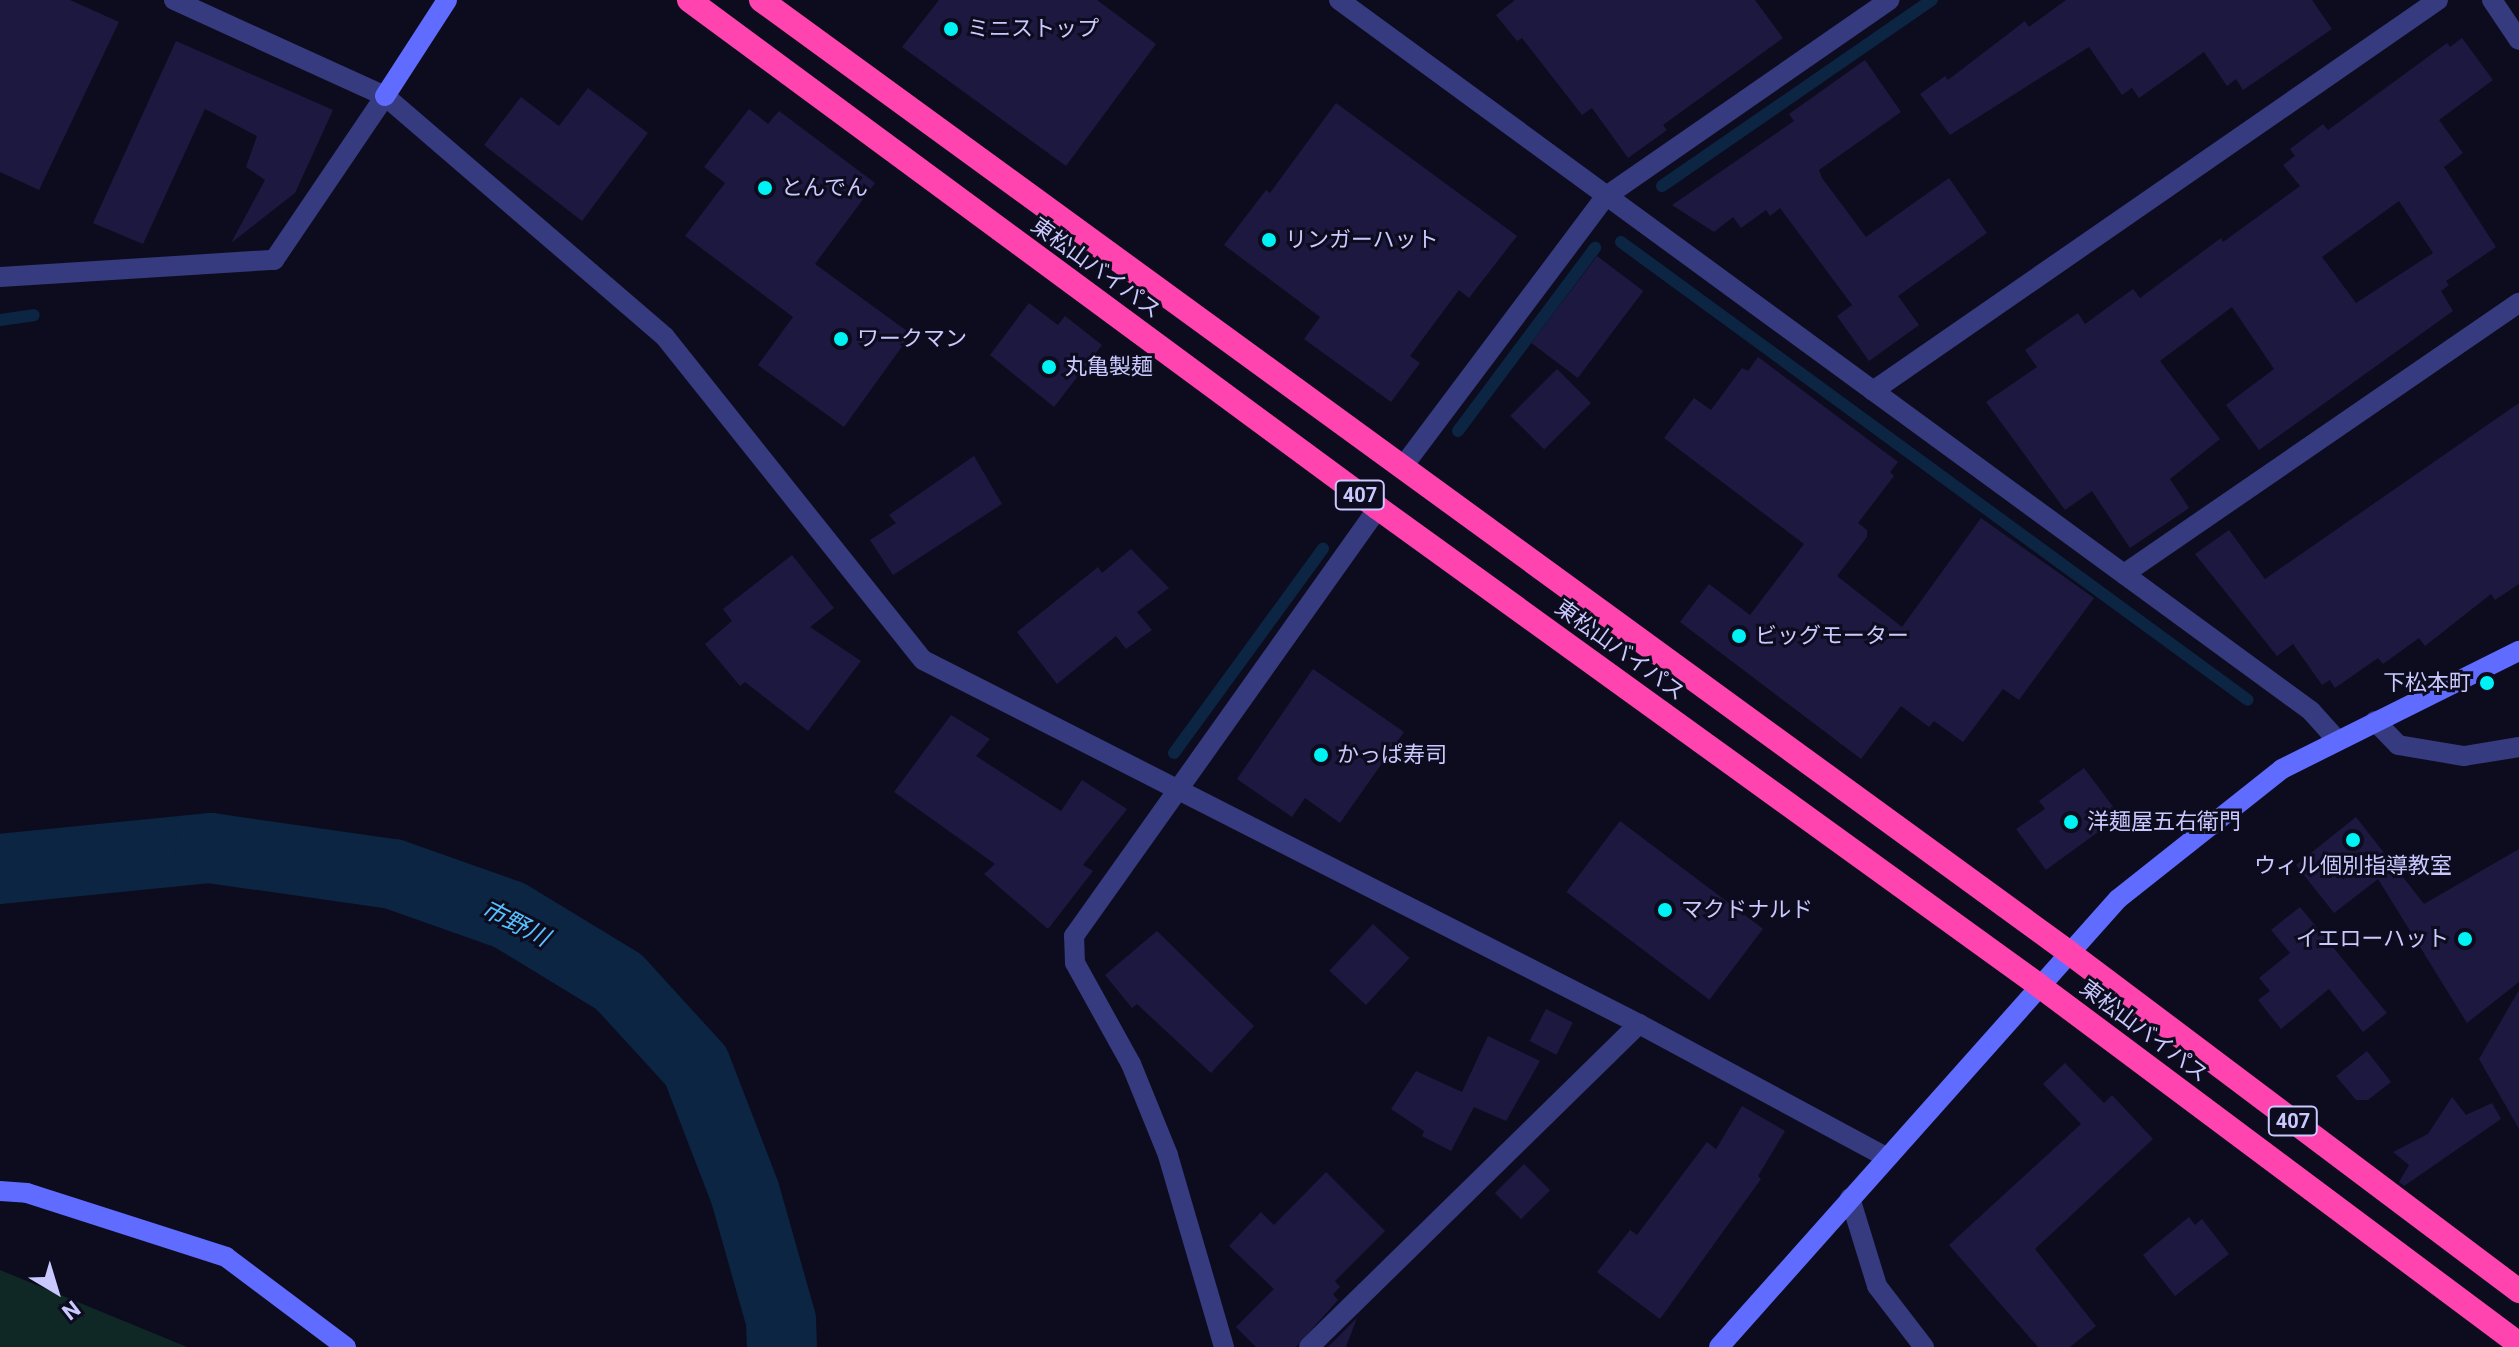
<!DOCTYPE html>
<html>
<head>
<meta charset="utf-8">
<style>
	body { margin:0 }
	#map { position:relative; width:2519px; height:1347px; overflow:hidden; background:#0d0c1e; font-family:Roboto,"Noto Sans JP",sans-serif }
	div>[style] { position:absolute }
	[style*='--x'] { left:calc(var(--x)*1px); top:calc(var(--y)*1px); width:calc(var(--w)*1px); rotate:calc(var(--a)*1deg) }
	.green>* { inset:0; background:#0f2825 }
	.stream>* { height:12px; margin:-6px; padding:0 6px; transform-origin:6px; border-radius:6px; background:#0b2543 }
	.river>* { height:70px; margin:-35px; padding:0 35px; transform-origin:35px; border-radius:35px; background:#0b2543 }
	.building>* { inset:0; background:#1c183f; transform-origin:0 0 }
	.street>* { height:20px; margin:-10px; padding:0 10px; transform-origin:10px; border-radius:10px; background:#363a7e }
	.secondary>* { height:20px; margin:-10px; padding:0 10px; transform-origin:10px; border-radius:10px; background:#606bff }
	.highway>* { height:24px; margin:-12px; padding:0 12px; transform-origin:12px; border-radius:12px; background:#ff44af }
	.dots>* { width:22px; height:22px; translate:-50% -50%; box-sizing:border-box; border:4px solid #0d0c1e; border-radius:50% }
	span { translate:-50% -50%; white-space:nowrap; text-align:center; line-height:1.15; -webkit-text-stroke:6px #0d0c1e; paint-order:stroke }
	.shield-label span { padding:2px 6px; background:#0d0c1e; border:2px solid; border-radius:6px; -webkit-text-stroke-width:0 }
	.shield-label { font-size:20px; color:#cac9ff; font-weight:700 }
	.poi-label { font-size:22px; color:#cac9ff }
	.left { translate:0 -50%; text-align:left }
	.right { translate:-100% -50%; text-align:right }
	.street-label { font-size:22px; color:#cac9ff }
	.water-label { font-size:24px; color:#57c1ff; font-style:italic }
	.north { position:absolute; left:16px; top:1251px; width:80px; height:80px; -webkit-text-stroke:6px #0d0c1e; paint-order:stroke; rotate:142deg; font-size:22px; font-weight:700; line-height:32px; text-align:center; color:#cac9ff }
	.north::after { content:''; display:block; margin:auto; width:28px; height:36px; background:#cac9ff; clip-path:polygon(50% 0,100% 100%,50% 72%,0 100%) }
</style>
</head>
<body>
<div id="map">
	<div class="green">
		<div style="clip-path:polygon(0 1270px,187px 1347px,0 1347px)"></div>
	</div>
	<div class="stream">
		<div style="--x:1662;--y:186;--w:328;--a:-34.6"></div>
		<div style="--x:1621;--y:242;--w:776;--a:36.15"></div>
		<div style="--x:0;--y:320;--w:34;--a:-8"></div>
		<div style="--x:1458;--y:431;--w:229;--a:-53.2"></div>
		<div style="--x:1174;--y:753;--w:253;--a:-53.9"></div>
	</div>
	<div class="river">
		<div style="--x:0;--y:869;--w:211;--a:-5.7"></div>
		<div style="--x:210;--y:848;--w:185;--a:8.1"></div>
		<div style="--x:393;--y:874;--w:123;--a:19.5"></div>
		<div style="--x:509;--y:915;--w:129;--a:31.3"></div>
		<div style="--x:619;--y:982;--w:114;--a:47.5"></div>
		<div style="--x:696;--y:1066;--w:136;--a:68.9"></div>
		<div style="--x:745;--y:1193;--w:132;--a:74.2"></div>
		<div style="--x:781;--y:1320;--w:27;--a:88"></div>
	</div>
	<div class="building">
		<div style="clip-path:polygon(0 0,70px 0,119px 22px,39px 190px,0 172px)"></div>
		<div style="clip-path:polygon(939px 0,1097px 0,1156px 44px,1066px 166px,902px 47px)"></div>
		<div style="clip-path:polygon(1515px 0,1755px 0,1783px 38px,1663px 125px,1667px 130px,1628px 158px,1592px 108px,1582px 115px,1522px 38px,1517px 41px,1496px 15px)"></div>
		<div style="clip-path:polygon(2066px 0,2312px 0,2332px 29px,2243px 90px,2236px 79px,2227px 86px,2204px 52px,2139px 98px,2132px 88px,2122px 95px,2089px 47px,1950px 135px,1920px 94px,1945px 76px,1948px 80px,2025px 21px,2029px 27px)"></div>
		<div style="clip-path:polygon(evenodd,2462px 38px,2493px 80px,2439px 120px,2463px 153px,2444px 167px,2496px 247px,2446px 281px,2449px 285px,2441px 291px,2453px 311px,2259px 450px,2226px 405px,2274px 369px,2232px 307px,2160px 361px,2220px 439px,2170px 479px,2189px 508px,2130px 548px,2092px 491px,2065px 510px,1986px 402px,2037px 367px,2025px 350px,2078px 313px,2085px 324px,2133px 289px,2140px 298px,2221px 238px,2223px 242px,2300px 186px,2283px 165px,2295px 156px,2290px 149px,2323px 124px,2328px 130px,2447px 43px,2450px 47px,2462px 38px,2399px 201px,2433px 253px,2356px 303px,2322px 257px,2399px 201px)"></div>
		<div style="clip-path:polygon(176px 41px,333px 110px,295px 193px,231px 243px,265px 180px,246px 167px,257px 136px,205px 109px,143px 244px,93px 223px)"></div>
		<div style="clip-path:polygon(1865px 60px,1901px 112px,1819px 170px,1822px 178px,1866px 237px,1949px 178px,1987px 233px,1898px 296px,1919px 325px,1869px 361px,1837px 316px,1852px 305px,1780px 208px,1770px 216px,1766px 210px,1741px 228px,1733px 217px,1714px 232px,1672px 205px,1794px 121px,1789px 114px)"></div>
		<div style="clip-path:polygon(588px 88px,648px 133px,582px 221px,484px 145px,521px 97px,559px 126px)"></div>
		<div style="clip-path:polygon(1336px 103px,1517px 236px,1469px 298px,1459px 290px,1410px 356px,1420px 363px,1391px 402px,1304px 339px,1320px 317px,1224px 245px,1266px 190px,1270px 193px)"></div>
		<div style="clip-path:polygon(749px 109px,768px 124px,779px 111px,875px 183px,815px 264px,911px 334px,844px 427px,758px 365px,793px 317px,685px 236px,725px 183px,704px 167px)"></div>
		<div style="left:1597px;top:256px;width:58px;height:109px;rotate:37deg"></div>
		<div style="clip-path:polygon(1029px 303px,1058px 325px,1065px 316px,1102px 345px,1054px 407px,990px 355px)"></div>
		<div style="clip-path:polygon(1758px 357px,1898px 462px,1890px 472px,1894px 476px,1858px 523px,1867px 530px,1867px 537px,1837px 576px,1902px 627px,1981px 518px,2094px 598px,2019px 700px,2003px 689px,1963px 742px,1934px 721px,1929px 727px,1901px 706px,1861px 759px,1680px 622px,1709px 584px,1750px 615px,1804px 544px,1664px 438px,1694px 398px,1711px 410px,1742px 368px,1748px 371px)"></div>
		<div style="left:1557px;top:369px;width:48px;height:66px;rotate:45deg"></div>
		<div style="clip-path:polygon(2519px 403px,2519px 584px,2495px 600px,2491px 594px,2425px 646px,2419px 638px,2383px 664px,2378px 658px,2335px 688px,2330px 680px,2322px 685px,2293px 644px,2277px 656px,2195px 554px,2229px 530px,2265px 579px)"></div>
		<div style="clip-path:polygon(974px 456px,1002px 504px,893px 575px,870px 540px,896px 523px,889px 515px)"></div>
		<div style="clip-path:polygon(1131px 549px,1169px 588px,1137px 612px,1152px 630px,1126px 649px,1116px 636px,1057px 684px,1017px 632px,1098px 567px,1102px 573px)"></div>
		<div style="clip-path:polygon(792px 555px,834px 608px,810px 627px,861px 661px,808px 731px,745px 682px,740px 686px,705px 644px,732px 621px,723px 609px)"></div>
		<div style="clip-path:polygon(1313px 669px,1404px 732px,1340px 823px,1305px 798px,1292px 817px,1237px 779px)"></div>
		<div style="clip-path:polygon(951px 715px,990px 739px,976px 756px,1061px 811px,1082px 780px,1127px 809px,1083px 865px,1093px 871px,1048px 929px,984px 874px,995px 864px,894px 792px)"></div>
		<div style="clip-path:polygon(2084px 768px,2120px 816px,2046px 870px,2016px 829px,2045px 809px,2039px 801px)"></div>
		<div style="clip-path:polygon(2356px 817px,2424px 904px,2519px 849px,2519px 982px,2467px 1023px,2378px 879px,2334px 913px,2296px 865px)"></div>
		<div style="left:1620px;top:821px;width:179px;height:89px;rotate:37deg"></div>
		<div style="clip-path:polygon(2300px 907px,2387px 1013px,2363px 1032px,2329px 989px,2281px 1029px,2258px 1000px,2270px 991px,2259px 978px,2290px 953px,2271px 930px)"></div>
		<div style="left:1373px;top:924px;width:50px;height:64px;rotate:43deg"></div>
		<div style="clip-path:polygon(1157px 931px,1254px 1026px,1211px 1073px,1137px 1004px,1132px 1008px,1105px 975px)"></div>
		<div style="clip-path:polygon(2519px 990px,2519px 1129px,2479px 1059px)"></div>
		<div style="left:1546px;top:1009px;width:30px;height:36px;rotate:27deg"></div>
		<div style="clip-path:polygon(1488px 1036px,1540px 1061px,1506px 1121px,1474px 1107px,1451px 1151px,1422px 1136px,1424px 1131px,1391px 1109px,1416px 1071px,1462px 1092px)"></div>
		<div style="clip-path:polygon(2367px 1051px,2391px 1082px,2368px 1100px,2356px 1100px,2336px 1076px)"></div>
		<div style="clip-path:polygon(2065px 1063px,2104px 1103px,2112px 1095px,2153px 1139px,2035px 1249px,2096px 1326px,2070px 1347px,2038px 1347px,1949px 1245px,2081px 1124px,2043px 1084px)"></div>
		<div style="clip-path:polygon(2452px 1097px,2466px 1115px,2492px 1103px,2501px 1119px,2404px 1186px,2399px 1182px,2409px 1165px,2393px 1152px,2428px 1134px)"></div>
		<div style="clip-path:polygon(1742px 1106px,1785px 1131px,1758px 1176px,1761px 1179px,1660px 1319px,1597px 1272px,1630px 1230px,1637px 1235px,1707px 1142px,1716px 1149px)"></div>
		<div style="left:1524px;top:1164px;width:37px;height:41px;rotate:45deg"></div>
		<div style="clip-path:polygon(1326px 1172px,1385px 1231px,1335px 1281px,1340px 1287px,1333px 1294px,1338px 1300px,1296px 1347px,1256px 1347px,1236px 1327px,1274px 1289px,1229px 1246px,1261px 1212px,1274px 1225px)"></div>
		<div style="clip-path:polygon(2189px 1217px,2195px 1225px,2202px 1219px,2229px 1254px,2175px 1296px,2143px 1255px)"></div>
		<div style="clip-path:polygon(1357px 1318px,1346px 1347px,1328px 1347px)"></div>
	</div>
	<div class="street">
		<div style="--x:174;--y:0;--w:232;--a:24.5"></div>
		<div style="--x:385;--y:96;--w:369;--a:40.7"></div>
		<div style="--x:665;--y:337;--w:413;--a:51.4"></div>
		<div style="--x:923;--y:660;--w:803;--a:26.95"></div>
		<div style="--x:1639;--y:1024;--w:281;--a:28.3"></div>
		<div style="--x:1339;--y:0;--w:1204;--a:36.18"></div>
		<div style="--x:2311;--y:711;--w:39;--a:48"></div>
		<div style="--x:2492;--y:0;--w:48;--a:56"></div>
		<div style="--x:0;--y:277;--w:275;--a:-3.6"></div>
		<div style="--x:274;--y:260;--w:198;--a:-55.9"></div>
		<div style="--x:1873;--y:391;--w:687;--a:-34.68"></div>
		<div style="--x:1404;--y:465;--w:335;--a:-53.1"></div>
		<div style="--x:1605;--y:197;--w:346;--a:-34.7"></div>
		<div style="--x:2124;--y:574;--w:479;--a:-34.5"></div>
		<div style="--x:2375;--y:721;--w:33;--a:46"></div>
		<div style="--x:2398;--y:745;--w:67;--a:9.5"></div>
		<div style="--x:2464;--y:756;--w:56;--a:-9.3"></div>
		<div style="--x:1850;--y:1198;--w:92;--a:72.9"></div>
		<div style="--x:1877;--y:1286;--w:77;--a:52.4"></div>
		<div style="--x:1224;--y:1347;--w:200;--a:-106.3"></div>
		<div style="--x:1168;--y:1155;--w:98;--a:-112.1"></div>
		<div style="--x:1131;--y:1064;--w:115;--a:-119"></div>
		<div style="--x:1075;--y:963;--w:27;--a:-92"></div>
		<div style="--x:1074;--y:936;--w:525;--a:-54.61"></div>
		<div style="--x:1309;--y:1347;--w:462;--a:-44.4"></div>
	</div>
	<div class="secondary">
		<div style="--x:385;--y:96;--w:114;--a:-57.1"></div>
		<div style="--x:0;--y:1191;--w:27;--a:4"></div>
		<div style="--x:27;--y:1193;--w:209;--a:17.8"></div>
		<div style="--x:226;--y:1257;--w:150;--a:36.9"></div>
		<div style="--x:1719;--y:1347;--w:600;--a:-48.31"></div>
		<div style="--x:2118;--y:899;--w:209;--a:-38.4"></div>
		<div style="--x:2282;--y:769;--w:265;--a:-26.5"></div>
	</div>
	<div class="highway">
		<div style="--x:689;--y:0;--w:856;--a:36.4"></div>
		<div style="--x:1378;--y:508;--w:813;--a:35.84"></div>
		<div style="--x:2037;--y:984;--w:602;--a:36.76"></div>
		<div style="--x:761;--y:0;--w:1616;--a:36.06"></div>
		<div style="--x:2067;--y:951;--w:566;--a:36.95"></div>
	</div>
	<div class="dots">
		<div style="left:951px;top:29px;background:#00f3f4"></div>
		<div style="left:765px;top:188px;background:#00f3f4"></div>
		<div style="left:1269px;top:240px;background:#00f3f4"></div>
		<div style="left:841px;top:339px;background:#00f3f4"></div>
		<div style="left:1049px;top:367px;background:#00f3f4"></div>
		<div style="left:1739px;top:636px;background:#00f3f4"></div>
		<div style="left:2487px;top:683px;background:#00f3f4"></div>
		<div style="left:1321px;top:755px;background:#00f3f4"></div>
		<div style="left:2071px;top:822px;background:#00f3f4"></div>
		<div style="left:2353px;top:840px;background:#00f3f4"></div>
		<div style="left:1665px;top:910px;background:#00f3f4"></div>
		<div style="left:2465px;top:939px;background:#00f3f4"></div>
	</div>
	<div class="shield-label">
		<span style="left:1360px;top:495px">407</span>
		<span style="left:2293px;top:1121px">407</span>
	</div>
	<div class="poi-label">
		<span class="left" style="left:967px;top:29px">ミニストップ</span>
		<span class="left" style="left:781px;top:188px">とんでん</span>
		<span class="left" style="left:1285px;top:240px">リンガーハット</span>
		<span class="left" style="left:857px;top:339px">ワークマン</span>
		<span class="left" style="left:1065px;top:367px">丸亀製麺</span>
		<span class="left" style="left:1755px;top:636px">ビッグモーター</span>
		<span class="right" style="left:2471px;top:683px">下松本町</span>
		<span class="left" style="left:1337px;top:755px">かっぱ寿司</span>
		<span class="left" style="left:2087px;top:822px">洋麺屋五右衛門</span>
		<span style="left:2353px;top:866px">ウィル個別指導教室</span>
		<span class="left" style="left:1681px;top:910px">マクドナルド</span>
		<span class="right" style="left:2449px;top:939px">イエローハット</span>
	</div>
	<div class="street-label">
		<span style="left:1096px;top:268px;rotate:36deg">東松山バイパス</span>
		<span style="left:1620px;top:650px;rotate:36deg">東松山バイパス</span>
		<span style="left:2144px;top:1031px;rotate:37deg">東松山バイパス</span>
	</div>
	<div class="water-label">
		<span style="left:515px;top:924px;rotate:27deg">市野川</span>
	</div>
	<div class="north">N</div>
</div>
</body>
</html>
